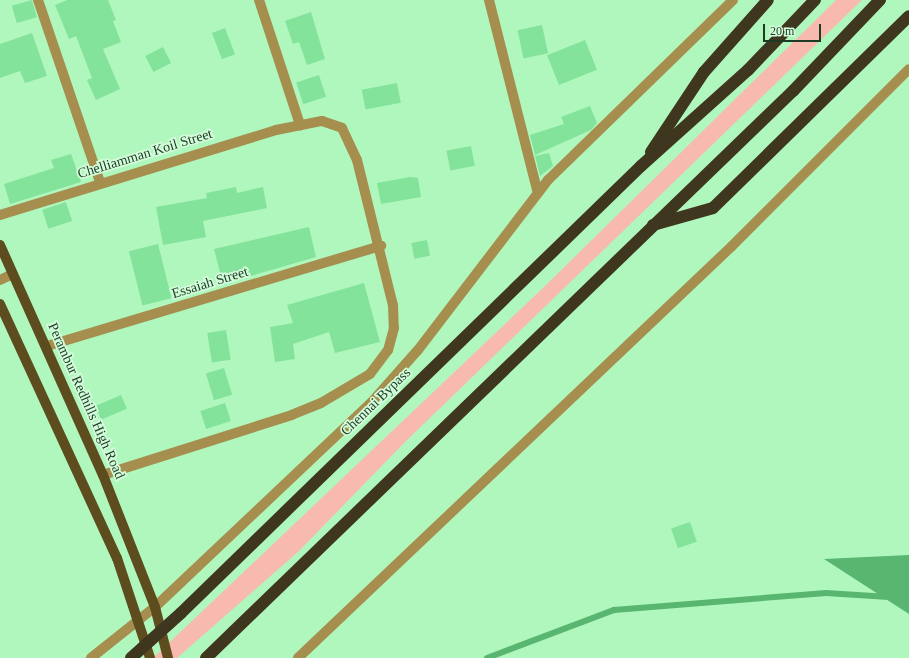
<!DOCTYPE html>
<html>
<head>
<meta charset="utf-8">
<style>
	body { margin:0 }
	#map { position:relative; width:909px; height:658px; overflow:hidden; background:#b0f7be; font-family:"Times New Roman",serif }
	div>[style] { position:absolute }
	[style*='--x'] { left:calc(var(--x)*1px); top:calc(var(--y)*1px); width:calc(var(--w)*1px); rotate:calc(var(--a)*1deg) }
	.green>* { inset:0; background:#f8baae }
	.water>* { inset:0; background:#58b670 }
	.stream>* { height:6px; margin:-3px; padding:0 3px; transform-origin:3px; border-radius:3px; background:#58b670 }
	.building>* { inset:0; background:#84e39a; transform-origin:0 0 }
	.minor>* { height:10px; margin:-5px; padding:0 5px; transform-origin:5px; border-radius:5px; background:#a58e4e }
	.major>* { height:10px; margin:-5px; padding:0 5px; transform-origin:5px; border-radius:5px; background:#5c4c1e }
	.highway>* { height:12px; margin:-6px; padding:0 6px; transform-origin:6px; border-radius:6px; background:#3e361e }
	.highway-bridge>* { height:12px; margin:-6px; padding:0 6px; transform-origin:6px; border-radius:6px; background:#3e361e }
	span { translate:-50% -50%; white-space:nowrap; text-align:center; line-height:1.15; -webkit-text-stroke:3.5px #d3fdda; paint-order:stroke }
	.street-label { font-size:14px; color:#1d3a24 }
	.scale { position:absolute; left:763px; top:24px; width:58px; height:18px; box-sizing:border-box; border:2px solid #1d3a24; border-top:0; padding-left:5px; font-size:12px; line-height:14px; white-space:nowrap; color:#1d3a24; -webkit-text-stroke:3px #d3fdda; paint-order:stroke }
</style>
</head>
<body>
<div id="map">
	<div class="green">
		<div style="clip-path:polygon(836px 0,862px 0,405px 442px,298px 552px,177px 658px,153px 658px,545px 286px)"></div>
	</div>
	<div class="water">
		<div style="clip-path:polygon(909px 555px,909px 614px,824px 559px)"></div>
	</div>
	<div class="stream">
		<div style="--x:487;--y:658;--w:136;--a:-20.7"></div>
		<div style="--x:614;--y:610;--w:213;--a:-4.6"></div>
		<div style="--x:826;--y:593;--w:63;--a:3.6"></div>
	</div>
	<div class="building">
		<div style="left:32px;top:0;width:18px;height:21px;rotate:74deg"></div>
		<div style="clip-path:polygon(67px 0,108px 0,116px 20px,113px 21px,121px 42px,103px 49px,120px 89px,96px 100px,87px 80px,92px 78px,76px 36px,69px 39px,55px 5px)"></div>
		<div style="clip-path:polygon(311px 12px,325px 59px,307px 65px,299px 42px,293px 44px,285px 21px)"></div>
		<div style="left:542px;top:25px;width:29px;height:25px;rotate:78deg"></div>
		<div style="left:225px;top:28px;width:28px;height:14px;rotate:69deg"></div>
		<div style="clip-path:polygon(32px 33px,47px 76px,25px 83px,20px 71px,0 78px,0 44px)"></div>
		<div style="left:585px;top:40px;width:32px;height:41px;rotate:68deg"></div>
		<div style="left:163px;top:47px;width:18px;height:20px;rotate:63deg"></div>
		<div style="left:319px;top:75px;width:23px;height:24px;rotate:72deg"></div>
		<div style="left:397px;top:83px;width:20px;height:36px;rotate:79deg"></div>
		<div style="clip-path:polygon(590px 106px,597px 123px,591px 130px,535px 155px,530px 135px,564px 124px,561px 117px)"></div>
		<div style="left:471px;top:146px;width:20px;height:25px;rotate:79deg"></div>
		<div style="clip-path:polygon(549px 153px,553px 166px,540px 176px,535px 156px)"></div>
		<div style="clip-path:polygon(71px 154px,81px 182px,10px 204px,4px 184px,54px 168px,51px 160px)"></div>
		<div style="clip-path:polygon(410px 177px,418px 178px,421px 197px,381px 204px,377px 183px)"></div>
		<div style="clip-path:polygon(236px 187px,237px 193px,263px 187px,267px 208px,203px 221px,206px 237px,163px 245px,156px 207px,207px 198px,206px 193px)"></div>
		<div style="left:66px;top:202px;width:20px;height:25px;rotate:72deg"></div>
		<div style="clip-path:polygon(309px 227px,316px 257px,223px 284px,214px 249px)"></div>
		<div style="left:427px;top:240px;width:16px;height:16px;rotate:79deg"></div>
		<div style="left:158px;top:244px;width:56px;height:30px;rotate:76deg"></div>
		<div style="clip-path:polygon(364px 283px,380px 342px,335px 353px,329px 332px,293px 344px,295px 359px,275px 362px,270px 327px,293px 323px,287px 305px)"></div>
		<div style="left:226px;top:330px;width:30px;height:19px;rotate:81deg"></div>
		<div style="left:224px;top:368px;width:28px;height:19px;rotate:73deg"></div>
		<div style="left:121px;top:395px;width:15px;height:28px;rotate:67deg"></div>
		<div style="left:225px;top:403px;width:19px;height:26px;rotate:72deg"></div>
		<div style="left:690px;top:522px;width:21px;height:20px;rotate:71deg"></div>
	</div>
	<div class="minor">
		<div style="--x:38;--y:0;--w:192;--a:71.2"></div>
		<div style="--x:259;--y:0;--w:132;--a:71.8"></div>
		<div style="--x:489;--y:0;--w:199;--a:75.8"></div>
		<div style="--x:0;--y:215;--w:289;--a:-17.1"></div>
		<div style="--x:276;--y:130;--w:47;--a:-11.1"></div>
		<div style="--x:322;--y:121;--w:21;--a:19"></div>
		<div style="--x:342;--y:128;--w:35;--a:65"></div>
		<div style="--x:357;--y:160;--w:149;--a:76.1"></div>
		<div style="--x:393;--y:305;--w:23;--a:88"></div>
		<div style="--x:394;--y:328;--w:23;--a:105"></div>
		<div style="--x:388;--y:350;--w:30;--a:127"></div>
		<div style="--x:370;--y:374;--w:57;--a:149.4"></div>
		<div style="--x:321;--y:403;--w:31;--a:158"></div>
		<div style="--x:292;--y:415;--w:198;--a:162.4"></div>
		<div style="--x:0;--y:280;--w:14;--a:-25"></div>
		<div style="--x:47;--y:346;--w:349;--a:-16.7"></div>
		<div style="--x:91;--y:658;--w:82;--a:-38.6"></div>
		<div style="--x:155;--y:607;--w:296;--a:-43.4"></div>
		<div style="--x:370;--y:404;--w:72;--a:-48.4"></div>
		<div style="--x:418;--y:350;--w:214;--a:-52.6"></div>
		<div style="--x:548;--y:180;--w:258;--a:-44.2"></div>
		<div style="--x:298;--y:658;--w:598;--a:-43.51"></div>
		<div style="--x:732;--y:246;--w:250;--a:-45"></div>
	</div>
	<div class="major">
		<div style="--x:0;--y:245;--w:252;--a:65.9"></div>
		<div style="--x:103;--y:475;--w:142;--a:68.5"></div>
		<div style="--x:155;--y:607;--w:53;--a:75.7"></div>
		<div style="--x:0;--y:304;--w:280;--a:65.3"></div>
		<div style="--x:117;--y:558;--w:105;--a:71.7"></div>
	</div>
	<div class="highway">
		<div style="--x:651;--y:152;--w:96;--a:-56.5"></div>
		<div style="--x:704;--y:72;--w:96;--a:-48.4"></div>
		<div style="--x:653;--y:225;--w:62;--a:-15.8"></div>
		<div style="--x:713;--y:208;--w:274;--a:-44.4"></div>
		<div style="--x:181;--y:613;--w:641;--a:-44.18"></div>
		<div style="--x:641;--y:166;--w:144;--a:-41.9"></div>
		<div style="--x:748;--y:70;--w:97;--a:-46.3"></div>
		<div style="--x:206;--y:658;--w:816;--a:-44.01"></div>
		<div style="--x:793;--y:91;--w:126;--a:-46.3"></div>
	</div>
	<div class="highway-bridge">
		<div style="--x:131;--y:658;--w:67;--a:-42"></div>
	</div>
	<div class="street-label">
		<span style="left:145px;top:154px;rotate:-17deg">Chelliamman Koil Street</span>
		<span style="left:210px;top:283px;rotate:-17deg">Essaiah Street</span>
		<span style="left:86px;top:401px;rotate:66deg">Perambur Redhills High Road</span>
		<span style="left:376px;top:402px;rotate:-44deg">Chennai Bypass</span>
	</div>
	<div class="scale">20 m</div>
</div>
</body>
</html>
